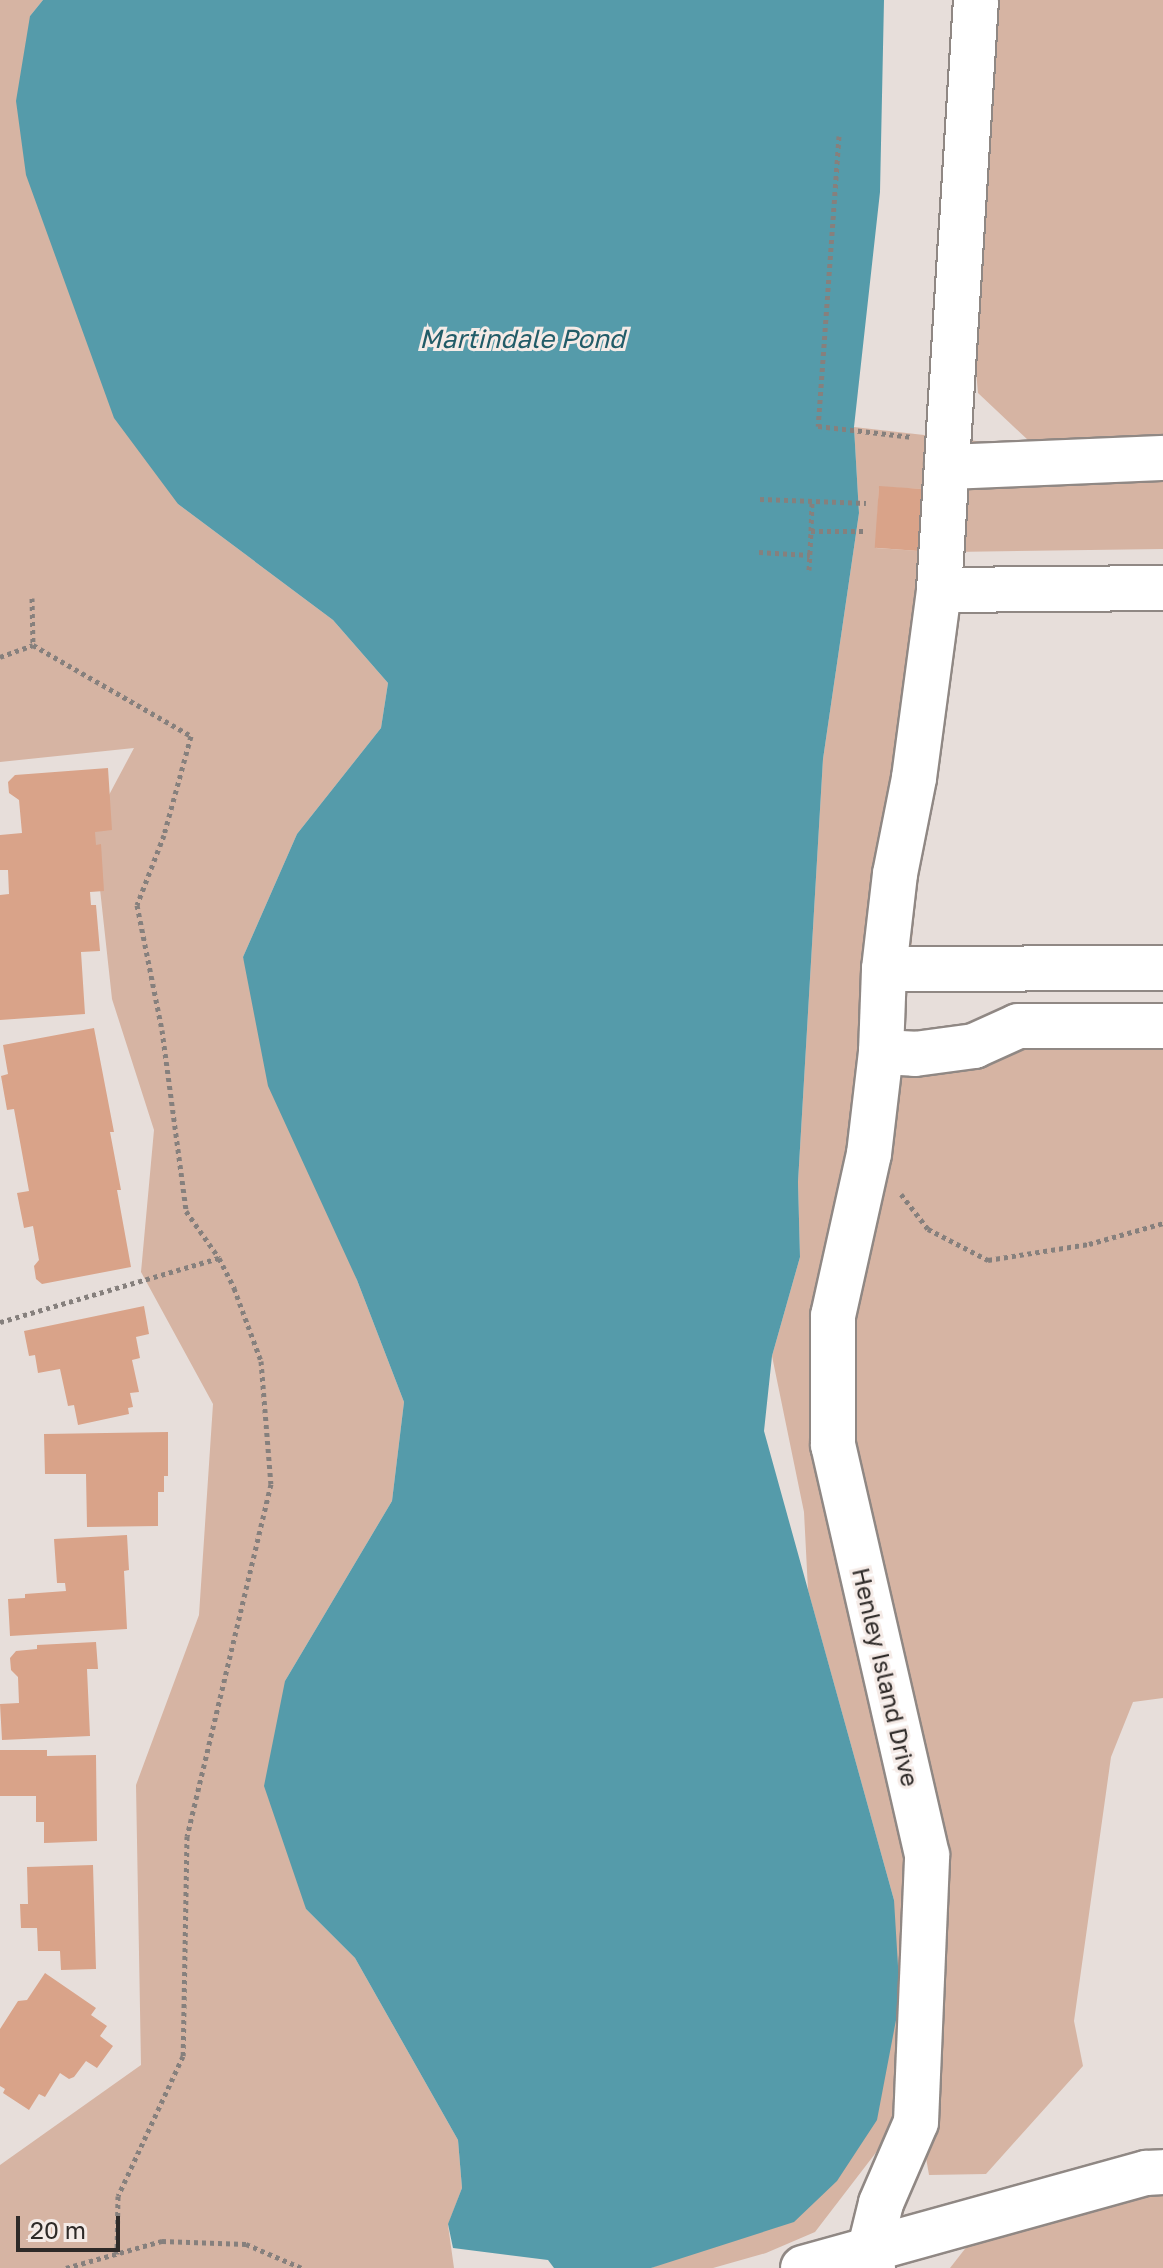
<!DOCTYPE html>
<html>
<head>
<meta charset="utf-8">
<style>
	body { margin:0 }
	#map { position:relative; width:1163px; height:2268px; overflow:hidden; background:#e7deda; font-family:"Golos Text",sans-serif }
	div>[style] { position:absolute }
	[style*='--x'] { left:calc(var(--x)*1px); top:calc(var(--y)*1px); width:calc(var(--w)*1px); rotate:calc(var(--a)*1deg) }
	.green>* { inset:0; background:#d6b4a3 }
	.water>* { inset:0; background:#559baa }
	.building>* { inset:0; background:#d9a389; transform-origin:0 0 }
	.path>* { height:5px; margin-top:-2.5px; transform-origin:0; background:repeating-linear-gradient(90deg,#86807d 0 4px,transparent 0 8px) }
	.roads { filter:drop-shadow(2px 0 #908884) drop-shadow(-2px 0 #908884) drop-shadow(0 2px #908884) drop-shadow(0 -2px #908884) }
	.minor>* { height:44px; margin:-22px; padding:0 22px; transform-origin:22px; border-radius:22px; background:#fff }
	span { translate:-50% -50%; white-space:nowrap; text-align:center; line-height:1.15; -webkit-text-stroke:6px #f5ebe7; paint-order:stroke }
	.street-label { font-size:24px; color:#2e2a28 }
	.water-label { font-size:26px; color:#225c68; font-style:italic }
	.scale { position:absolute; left:16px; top:2216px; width:104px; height:36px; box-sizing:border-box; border:4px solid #2e2a28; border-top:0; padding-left:10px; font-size:24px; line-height:28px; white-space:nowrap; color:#2e2a28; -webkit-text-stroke:6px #f5ebe7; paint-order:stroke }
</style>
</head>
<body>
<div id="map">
	<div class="green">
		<div style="clip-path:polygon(0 0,43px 0,30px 16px,178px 504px,333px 620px,388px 683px,381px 728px,297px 834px,243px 957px,357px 1280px,404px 1402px,392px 1501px,285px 1681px,306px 1909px,355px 1958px,458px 2140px,462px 2188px,448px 2225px,454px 2268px,0 2268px,0 2165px,141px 2065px,136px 1785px,199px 1615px,213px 1404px,141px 1272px,154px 1130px,112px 999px,93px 825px,134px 748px,0 762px)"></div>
		<div style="clip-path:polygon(evenodd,991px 0,1163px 0,1163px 549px,952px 552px,901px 1046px,1163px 1035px,1163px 1698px,1133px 1702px,1111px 1757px,1074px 2021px,1083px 2066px,986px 2174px,929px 2175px,914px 2088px,881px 2146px,815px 2232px,766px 2253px,713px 2268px,651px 2268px,668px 2261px,894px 1900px,808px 1590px,804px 1512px,772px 1356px,800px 1257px,798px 1182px,823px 759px,859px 513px,854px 427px,994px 443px,1029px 441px,978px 393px,971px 315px,991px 0,879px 487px,923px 489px,919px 551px,876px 548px,879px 487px)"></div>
		<div style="clip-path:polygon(1163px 2193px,1163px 2268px,950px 2268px,968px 2245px,1146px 2195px)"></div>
	</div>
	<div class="water">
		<div style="clip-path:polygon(43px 0,884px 0,880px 192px,854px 427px,859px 513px,823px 759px,798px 1182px,800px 1257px,772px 1356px,764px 1431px,894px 1900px,900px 1999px,877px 2120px,837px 2181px,794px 2222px,651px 2268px,554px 2268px,548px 2260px,453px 2248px,448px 2224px,462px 2188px,458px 2140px,355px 1958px,306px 1909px,264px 1786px,285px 1681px,392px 1501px,404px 1402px,357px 1280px,268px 1086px,243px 957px,297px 834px,381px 728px,388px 683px,333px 620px,178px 504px,114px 418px,26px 175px,16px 101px,30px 16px)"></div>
	</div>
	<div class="building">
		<div style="left:879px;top:486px;width:44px;height:62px;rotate:4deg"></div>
		<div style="clip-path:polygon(108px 768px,112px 830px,95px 832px,96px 845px,101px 844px,104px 891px,90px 892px,91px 905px,96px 905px,100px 951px,81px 952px,85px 1014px,0 1020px,0 895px,9px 894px,8px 870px,0 870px,0 835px,22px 833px,19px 800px,9px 793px,8px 782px,15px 775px)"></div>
		<div style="clip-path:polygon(94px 1028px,114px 1132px,110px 1132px,121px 1190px,117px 1190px,131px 1267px,42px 1284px,36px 1279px,34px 1266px,39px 1260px,33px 1226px,24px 1228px,17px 1193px,29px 1191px,14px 1109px,7px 1110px,1px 1076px,8px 1074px,3px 1045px)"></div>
		<div style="clip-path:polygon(144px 1306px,149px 1334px,136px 1337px,140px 1358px,132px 1360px,139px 1392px,130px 1393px,133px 1407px,128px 1408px,129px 1414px,78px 1425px,74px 1405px,68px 1406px,60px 1369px,38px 1373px,35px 1355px,29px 1356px,24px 1331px)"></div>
		<div style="clip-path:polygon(168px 1432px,168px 1476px,164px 1476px,164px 1492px,158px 1492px,158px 1526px,87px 1527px,86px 1474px,45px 1474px,44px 1434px)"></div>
		<div style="clip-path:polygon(127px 1535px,129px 1570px,124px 1571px,127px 1629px,10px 1636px,8px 1599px,25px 1598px,25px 1594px,66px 1591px,65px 1583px,57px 1583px,54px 1539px)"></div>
		<div style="clip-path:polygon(96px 1642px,98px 1669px,87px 1669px,90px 1736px,2px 1740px,0 1704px,19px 1703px,18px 1677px,11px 1670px,10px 1658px,16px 1651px,37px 1649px,37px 1645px)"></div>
		<div style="clip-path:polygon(0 1750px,47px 1750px,47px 1756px,96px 1755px,97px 1841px,44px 1843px,44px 1822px,36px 1822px,36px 1796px,0 1796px)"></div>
		<div style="clip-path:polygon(93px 1865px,96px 1969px,61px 1970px,60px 1951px,38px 1951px,37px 1928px,21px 1928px,20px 1904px,28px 1904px,27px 1867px)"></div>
		<div style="clip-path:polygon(45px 1973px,96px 2008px,91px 2015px,107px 2026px,100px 2036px,113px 2046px,97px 2068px,86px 2061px,74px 2077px,69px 2079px,60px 2073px,45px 2097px,39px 2094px,29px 2110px,3px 2093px,5px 2089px,0 2086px,0 2029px,18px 2001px,27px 2000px)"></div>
	</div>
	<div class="path">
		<div style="--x:839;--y:136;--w:291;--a:94.1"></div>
		<div style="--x:818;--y:426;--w:95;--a:6.7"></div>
		<div style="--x:760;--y:499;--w:106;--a:2.2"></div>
		<div style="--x:811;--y:531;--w:30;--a:-88"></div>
		<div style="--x:759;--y:552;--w:51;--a:3.4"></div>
		<div style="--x:809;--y:570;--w:39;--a:-87"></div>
		<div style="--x:811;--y:531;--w:55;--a:0"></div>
		<div style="--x:32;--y:598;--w:47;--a:88.8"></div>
		<div style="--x:0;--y:657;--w:35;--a:-20"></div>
		<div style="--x:33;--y:645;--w:182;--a:29.9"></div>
		<div style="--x:191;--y:736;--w:103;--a:105.3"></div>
		<div style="--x:164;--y:835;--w:75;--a:111.1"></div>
		<div style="--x:137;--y:905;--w:127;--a:78.7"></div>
		<div style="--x:162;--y:1030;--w:183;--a:82.4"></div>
		<div style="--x:186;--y:1211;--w:57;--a:54.9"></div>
		<div style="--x:219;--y:1258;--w:34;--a:63"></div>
		<div style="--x:234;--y:1288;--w:78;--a:69.7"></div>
		<div style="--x:261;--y:1361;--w:123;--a:85.4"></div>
		<div style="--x:271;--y:1484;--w:362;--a:103.4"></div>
		<div style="--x:187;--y:1836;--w:220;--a:91"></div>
		<div style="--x:183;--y:2056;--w:154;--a:114.9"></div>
		<div style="--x:118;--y:2196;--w:58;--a:91"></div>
		<div style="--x:901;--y:1194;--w:44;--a:52.4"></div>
		<div style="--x:928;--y:1229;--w:68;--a:27.3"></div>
		<div style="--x:988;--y:1260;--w:102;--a:-9"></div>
		<div style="--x:1089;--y:1244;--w:77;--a:-15.8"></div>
		<div style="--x:0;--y:1322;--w:228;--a:-16.3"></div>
		<div style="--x:66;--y:2268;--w:100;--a:-15.7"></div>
		<div style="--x:162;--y:2241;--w:84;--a:2"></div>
		<div style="--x:246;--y:2244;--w:61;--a:23.2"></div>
	</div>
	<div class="roads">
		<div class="minor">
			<div style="--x:947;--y:467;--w:216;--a:-2.4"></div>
			<div style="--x:939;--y:590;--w:224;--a:-0.5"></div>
			<div style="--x:884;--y:969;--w:279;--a:-0.2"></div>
			<div style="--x:881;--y:1052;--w:34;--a:3"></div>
			<div style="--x:915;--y:1054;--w:60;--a:-7.7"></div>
			<div style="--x:974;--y:1046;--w:48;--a:-24.4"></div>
			<div style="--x:1018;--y:1026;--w:145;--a:0"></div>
			<div style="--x:803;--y:2268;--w:356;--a:-15.5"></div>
			<div style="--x:1146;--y:2173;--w:17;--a:-3"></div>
			<div style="--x:873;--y:2268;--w:16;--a:-104"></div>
			<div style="--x:869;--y:2252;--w:50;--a:-76.2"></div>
			<div style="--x:881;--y:2203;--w:88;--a:-66.6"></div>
			<div style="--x:916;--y:2122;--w:267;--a:-87.6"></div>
			<div style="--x:927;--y:1855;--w:421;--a:-102.9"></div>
			<div style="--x:833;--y:1445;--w:129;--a:-90"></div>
			<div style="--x:833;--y:1316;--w:166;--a:-77.5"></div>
			<div style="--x:869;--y:1154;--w:103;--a:-83.3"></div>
			<div style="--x:881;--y:1052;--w:83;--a:-87.9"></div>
			<div style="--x:884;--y:969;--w:96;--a:-83.4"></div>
			<div style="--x:895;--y:874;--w:98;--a:-78.8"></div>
			<div style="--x:914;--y:778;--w:190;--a:-82.4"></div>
			<div style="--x:939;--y:590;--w:591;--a:-86.41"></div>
		</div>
	</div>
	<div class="street-label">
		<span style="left:886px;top:1677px;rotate:77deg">Henley Island Drive</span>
	</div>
	<div class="water-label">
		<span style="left:522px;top:339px">Martindale Pond</span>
	</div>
	<div class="scale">20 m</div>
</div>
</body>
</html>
